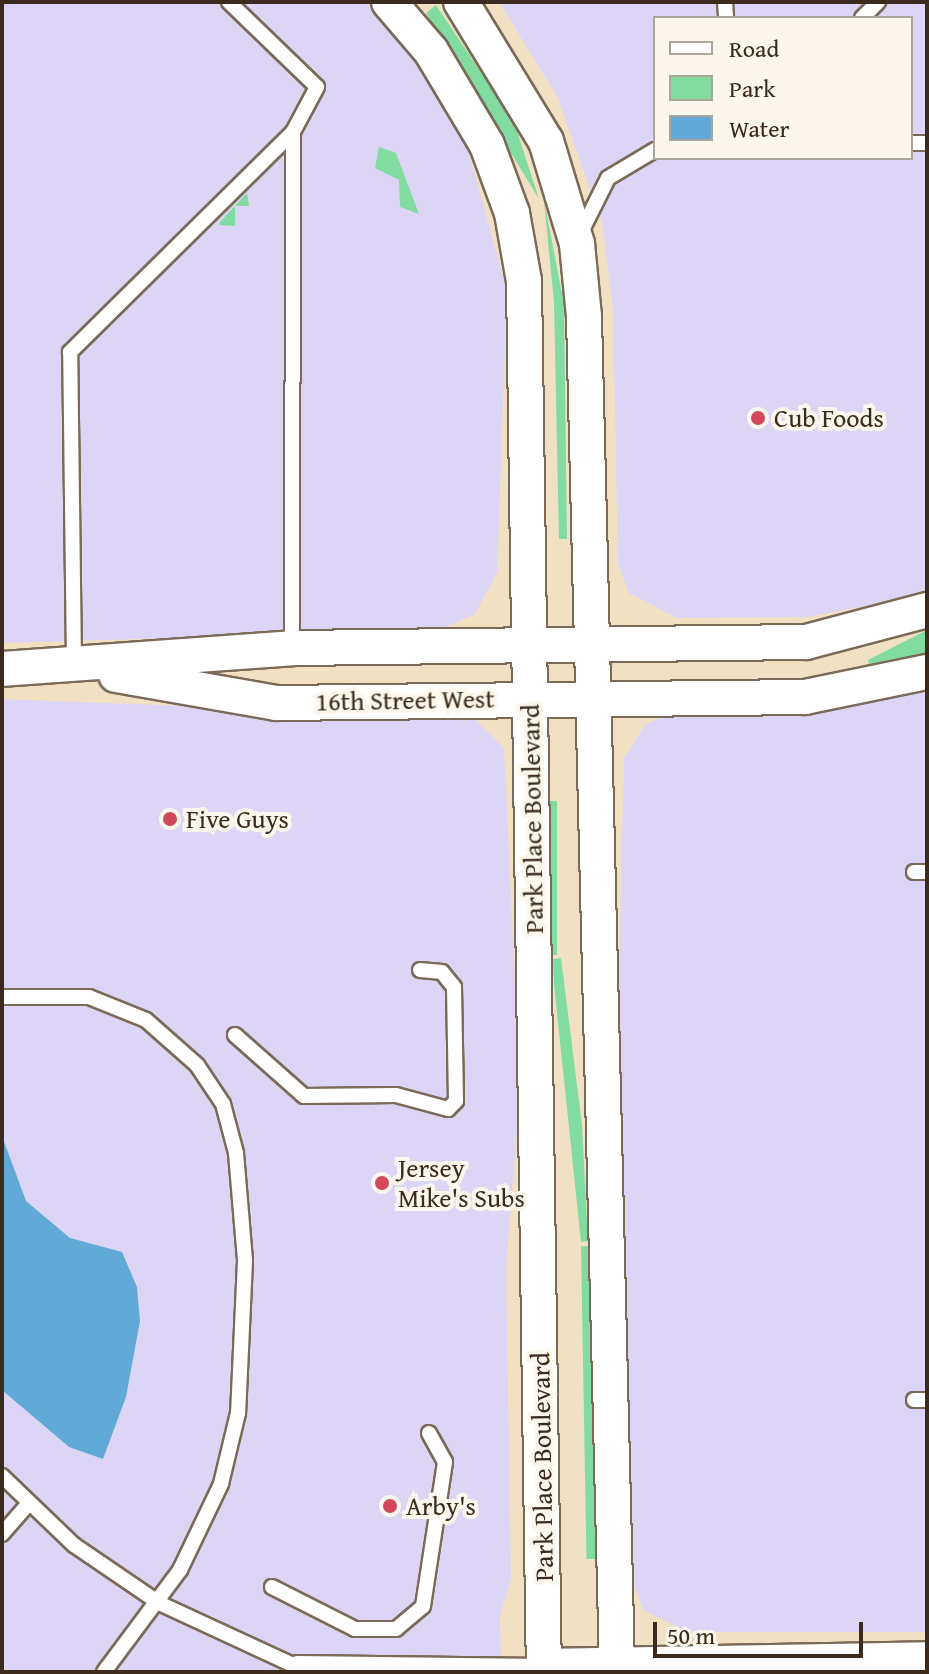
<!DOCTYPE html>
<html>
<head>
<meta charset="utf-8">
<style>
	body { margin:0 }
	#map { position:relative; width:929px; height:1674px; overflow:hidden; background:#f0e1c3; font-family:"Gentium Book Plus",serif }
	div>[style] { position:absolute }
	[style*='--x'] { left:calc(var(--x)*1px); top:calc(var(--y)*1px); width:calc(var(--w)*1px); rotate:calc(var(--a)*1deg) }
	.built>* { inset:0; background:#ddd5f6 }
	.green>* { inset:0; background:#82dba0; transform-origin:0 0 }
	.water>* { inset:0; background:#61aad8 }
	.roads { filter:drop-shadow(2px 0 #7a6a58) drop-shadow(-2px 0 #7a6a58) drop-shadow(0 2px #7a6a58) drop-shadow(0 -2px #7a6a58) }
	.service>* { height:14px; margin:-7px; padding:0 7px; transform-origin:7px; border-radius:7px; background:#fff }
	.tertiary>* { height:34px; margin:-17px; padding:0 17px; transform-origin:17px; border-radius:17px; background:#fff }
	.dots>* { width:22px; height:22px; translate:-50% -50%; box-sizing:border-box; border:4px solid #fbf7ec; border-radius:50% }
	span { translate:-50% -50%; white-space:nowrap; text-align:center; line-height:1.15; -webkit-text-stroke:8px #fbf7ec; paint-order:stroke }
	.poi-label { font-size:26px; color:#3b2a1e }
	.left { translate:0 -50%; text-align:left }
	.street-label { font-size:26px; color:#3b2a1e }
	.frame { position:absolute; inset:0; border:4px solid #3b2a1e; pointer-events:none }
	.legend { position:absolute; left:653px; top:16px; width:260px; height:144px; box-sizing:border-box; background:#fbf7ec; border:2px solid #aea59a; margin:0; padding:10px 14px; list-style:none; font-size:24px; color:#3b2a1e }
	.legend li { display:flex; align-items:center; gap:16px; height:40px }
	.legend b { width:40px; border:2px solid #aea59a }
	.scale { position:absolute; left:653px; top:1622px; width:210px; height:36px; box-sizing:border-box; border:4px solid #3b2a1e; border-top:0; padding-left:10px; font-size:24px; line-height:28px; white-space:nowrap; color:#3b2a1e; -webkit-text-stroke:6px #fbf7ec; paint-order:stroke }
</style>
</head>
<body>
<div id="map">
	<div class="built">
		<div style="clip-path:polygon(2px 2px,366px 2px,414px 56px,469px 153px,507px 291px,497px 573px,475px 614px,439px 630px,2px 643px)"></div>
		<div style="clip-path:polygon(evenodd,499px 2px,927px 2px,927px 594px,808px 617px,677px 618px,629px 593px,618px 564px,613px 309px,602px 222px,557px 96px,499px 2px,655px 18px,911px 18px,911px 158px,655px 158px,655px 18px)"></div>
		<div style="clip-path:polygon(927px 691px,927px 1632px,688px 1632px,643px 1610px,630px 1574px,616px 1100px,624px 758px,646px 724px,672px 713px,821px 712px)"></div>
		<div style="clip-path:polygon(2px 699px,473px 717px,504px 748px,520px 1091px,506px 1268px,511px 1579px,500px 1615px,501px 1672px,2px 1672px)"></div>
	</div>
	<div class="green">
		<div style="clip-path:polygon(436px 5px,514px 122px,539px 199px,426px 13px)"></div>
		<div style="clip-path:polygon(379px 147px,396px 153px,419px 214px,400px 207px,399px 180px,375px 168px)"></div>
		<div style="clip-path:polygon(247px 193px,249px 206px,235px 206px,235px 226px,219px 225px,220px 222px)"></div>
		<div style="clip-path:polygon(544px 200px,564px 304px,567px 539px,559px 539px,554px 302px)"></div>
		<div style="clip-path:polygon(927px 630px,927px 653px,870px 667px,868px 660px)"></div>
		<div style="left:549px;top:801px;width:8px;height:154px"></div>
		<div style="clip-path:polygon(561px 958px,582px 1125px,588px 1241px,581px 1242px,554px 984px,553px 959px)"></div>
		<div style="left:590px;top:1246px;width:313px;height:9px;rotate:89deg"></div>
	</div>
	<div class="water">
		<div style="clip-path:polygon(2px 1136px,26px 1201px,70px 1238px,122px 1252px,137px 1287px,140px 1321px,126px 1397px,103px 1459px,69px 1447px,2px 1390px)"></div>
	</div>
	<div class="roads">
		<div class="service">
			<div style="--x:229;--y:2;--w:122;--a:44"></div>
			<div style="--x:317;--y:87;--w:51;--a:118.1"></div>
			<div style="--x:293;--y:132;--w:516;--a:90.11"></div>
			<div style="--x:725;--y:2;--w:16;--a:86"></div>
			<div style="--x:862;--y:18;--w:23;--a:-45"></div>
			<div style="--x:911;--y:143;--w:16;--a:0"></div>
			<div style="--x:581;--y:232;--w:60;--a:-63.4"></div>
			<div style="--x:608;--y:178;--w:55;--a:-30.8"></div>
			<div style="--x:74;--y:664;--w:312;--a:-90.7"></div>
			<div style="--x:70;--y:352;--w:313;--a:-44.6"></div>
			<div style="--x:914;--y:872;--w:13;--a:0"></div>
			<div style="--x:2;--y:997;--w:87;--a:0"></div>
			<div style="--x:89;--y:997;--w:61;--a:22"></div>
			<div style="--x:146;--y:1020;--w:68;--a:41.4"></div>
			<div style="--x:197;--y:1065;--w:47;--a:56.3"></div>
			<div style="--x:223;--y:1104;--w:51;--a:75.1"></div>
			<div style="--x:236;--y:1153;--w:108;--a:85.2"></div>
			<div style="--x:245;--y:1261;--w:152;--a:92.6"></div>
			<div style="--x:238;--y:1413;--w:73;--a:103.5"></div>
			<div style="--x:221;--y:1484;--w:95;--a:115.5"></div>
			<div style="--x:180;--y:1570;--w:127;--a:126.7"></div>
			<div style="--x:235;--y:1035;--w:92;--a:41.5"></div>
			<div style="--x:304;--y:1096;--w:92;--a:-0.6"></div>
			<div style="--x:396;--y:1095;--w:54;--a:15.1"></div>
			<div style="--x:448;--y:1109;--w:11;--a:-45"></div>
			<div style="--x:456;--y:1101;--w:114;--a:-91"></div>
			<div style="--x:454;--y:987;--w:19;--a:-129"></div>
			<div style="--x:442;--y:972;--w:22;--a:-175"></div>
			<div style="--x:914;--y:1400;--w:13;--a:0"></div>
			<div style="--x:2;--y:1476;--w:100;--a:43.8"></div>
			<div style="--x:74;--y:1545;--w:103;--a:34.3"></div>
			<div style="--x:159;--y:1603;--w:164;--a:24.8"></div>
			<div style="--x:2;--y:1534;--w:41;--a:-48.9"></div>
			<div style="--x:272;--y:1587;--w:93;--a:26.8"></div>
			<div style="--x:355;--y:1629;--w:41;--a:0"></div>
			<div style="--x:396;--y:1629;--w:35;--a:-40"></div>
			<div style="--x:423;--y:1606;--w:146;--a:-81.3"></div>
			<div style="--x:445;--y:1462;--w:33;--a:-119"></div>
			<div style="--x:297;--y:1663;--w:247;--a:0.7"></div>
		</div>
		<div class="tertiary">
			<div style="--x:389;--y:2;--w:65;--a:49.4"></div>
			<div style="--x:431;--y:51;--w:109;--a:59.2"></div>
			<div style="--x:487;--y:145;--w:72;--a:69.8"></div>
			<div style="--x:512;--y:213;--w:69;--a:80"></div>
			<div style="--x:524;--y:281;--w:1391;--a:89.18"></div>
			<div style="--x:461;--y:2;--w:163;--a:58.6"></div>
			<div style="--x:546;--y:141;--w:108;--a:73.2"></div>
			<div style="--x:577;--y:244;--w:73;--a:84.5"></div>
			<div style="--x:584;--y:317;--w:1355;--a:88.6"></div>
			<div style="--x:2;--y:669;--w:291;--a:-4.1"></div>
			<div style="--x:292;--y:648;--w:514;--a:-0.67"></div>
			<div style="--x:806;--y:642;--w:125;--a:-14.8"></div>
			<div style="--x:116;--y:675;--w:162;--a:9.9"></div>
			<div style="--x:276;--y:703;--w:529;--a:-0.65"></div>
			<div style="--x:805;--y:697;--w:125;--a:-11.6"></div>
			<div style="--x:544;--y:1666;--w:383;--a:-1"></div>
		</div>
	</div>
	<div class="dots">
		<div style="left:758px;top:418px;background:#d1495b"></div>
		<div style="left:170px;top:819px;background:#d1495b"></div>
		<div style="left:382px;top:1183px;background:#d1495b"></div>
		<div style="left:390px;top:1506px;background:#d1495b"></div>
	</div>
	<div class="poi-label">
		<span class="left" style="left:774px;top:418px">Cub Foods</span>
		<span class="left" style="left:186px;top:819px">Five Guys</span>
		<span class="left" style="left:398px;top:1183px">Jersey<br>Mike's Subs</span>
		<span class="left" style="left:406px;top:1506px">Arby's</span>
	</div>
	<div class="street-label">
		<span style="left:405px;top:700px;rotate:-1deg">16th Street West</span>
		<span style="left:532px;top:819px;rotate:-91deg">Park Place Boulevard</span>
		<span style="left:542px;top:1467px;rotate:-91deg">Park Place Boulevard</span>
	</div>
	<div class="frame"></div>
	<ul class="legend">
	<li><b style="height:10px;background:#fff"></b>Road</li>
	<li><b style="height:22px;background:#82dba0"></b>Park</li>
	<li><b style="height:22px;background:#61aad8"></b>Water</li>
	</ul>
	<div class="scale">50 m</div>
</div>
</body>
</html>
